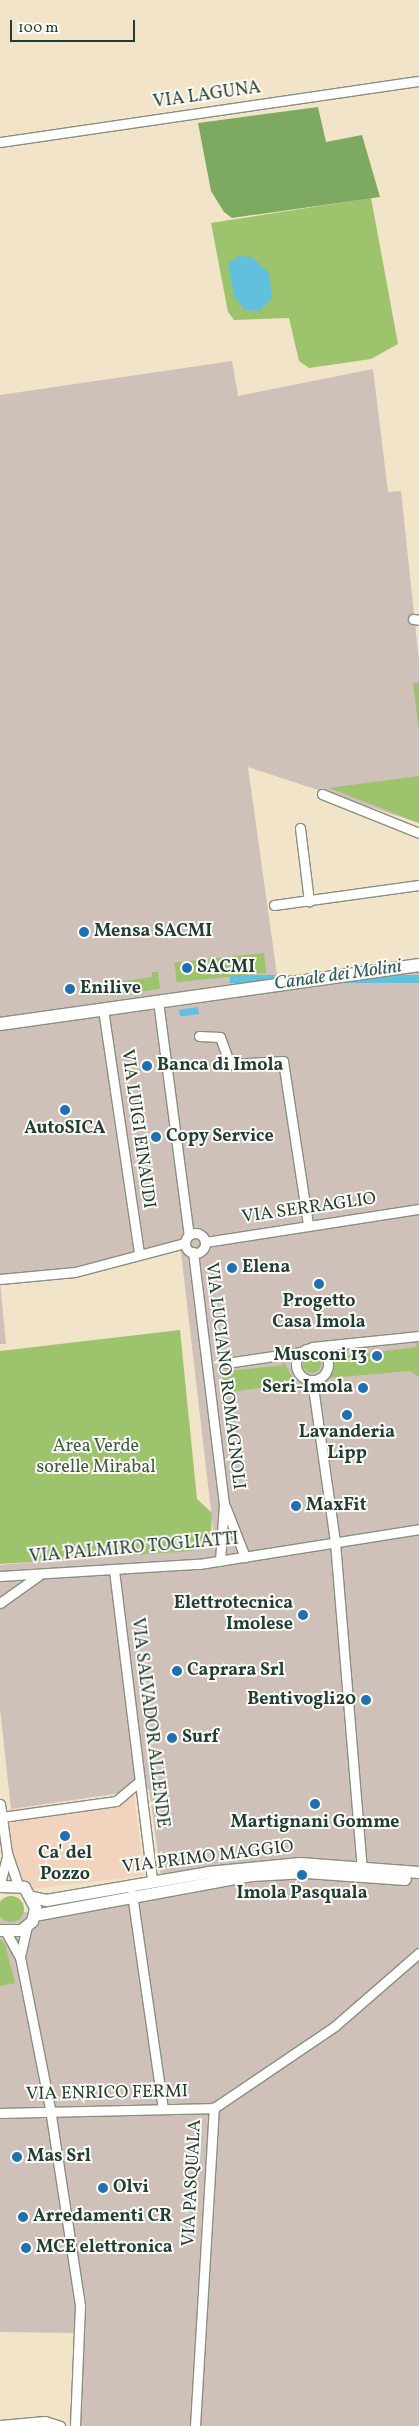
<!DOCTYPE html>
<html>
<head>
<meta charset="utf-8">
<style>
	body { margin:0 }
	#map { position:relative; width:419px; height:2426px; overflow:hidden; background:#f2e4c9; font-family:Vollkorn,serif }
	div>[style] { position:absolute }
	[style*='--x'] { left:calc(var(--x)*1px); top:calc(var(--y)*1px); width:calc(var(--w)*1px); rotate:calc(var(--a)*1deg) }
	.built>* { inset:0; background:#f2d4be; transform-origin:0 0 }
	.industrial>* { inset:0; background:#cfc0ba }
	.green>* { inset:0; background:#9dc36d; transform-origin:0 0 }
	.round { border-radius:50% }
	.forest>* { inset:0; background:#7ea960 }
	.water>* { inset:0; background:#60c0de; transform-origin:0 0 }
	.roads { filter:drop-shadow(1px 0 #88907e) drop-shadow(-1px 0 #88907e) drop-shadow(0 1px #88907e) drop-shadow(0 -1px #88907e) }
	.street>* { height:9px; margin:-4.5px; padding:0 4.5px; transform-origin:4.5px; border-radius:4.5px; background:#fff }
	.street>.ring { margin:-4.5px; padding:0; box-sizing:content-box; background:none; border:9px solid #fff; border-radius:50% }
	.secondary>* { height:11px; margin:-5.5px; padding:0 5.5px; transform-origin:5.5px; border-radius:5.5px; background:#fff }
	.primary>* { height:12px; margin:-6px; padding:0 6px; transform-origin:6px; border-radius:6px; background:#fff }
	.dots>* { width:14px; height:14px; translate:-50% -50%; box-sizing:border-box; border:2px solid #fdfcf7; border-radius:50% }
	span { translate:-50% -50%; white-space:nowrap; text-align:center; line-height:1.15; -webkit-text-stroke:4px #fdfcf7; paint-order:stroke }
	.street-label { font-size:18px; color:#1f3d34 }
	.poi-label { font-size:18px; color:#1f3d34; font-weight:700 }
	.left { translate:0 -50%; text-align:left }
	.right { translate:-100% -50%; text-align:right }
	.park-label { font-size:18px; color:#3e5e42 }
	.water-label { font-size:19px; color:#2f5e5e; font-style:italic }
	.scale { position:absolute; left:10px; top:20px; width:125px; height:22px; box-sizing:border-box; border:2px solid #1f3d34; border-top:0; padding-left:6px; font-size:15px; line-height:18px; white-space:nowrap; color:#1f3d34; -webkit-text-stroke:4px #fdfcf7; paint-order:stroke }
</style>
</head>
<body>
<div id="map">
	<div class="built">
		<div style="left:134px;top:1794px;width:82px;height:135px;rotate:83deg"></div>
	</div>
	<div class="industrial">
		<div style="clip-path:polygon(232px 361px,238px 396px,373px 369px,388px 492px,401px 491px,419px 661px,419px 823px,248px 767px,278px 982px,419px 965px,419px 2426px,79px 2426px,78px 2333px,0 2332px,0 1916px,163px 1891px,149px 1789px,11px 1809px,0 1708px,0 1565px,215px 1545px,180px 1244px,71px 1273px,0 1279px,0 395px)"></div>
		<div style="clip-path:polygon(0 1281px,6px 1344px,0 1344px)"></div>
	</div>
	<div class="green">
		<div style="clip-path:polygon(371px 198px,398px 344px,371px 359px,309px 368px,299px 361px,289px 318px,234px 320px,228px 312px,211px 223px)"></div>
		<div style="clip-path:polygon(413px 683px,419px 683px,419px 733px)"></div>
		<div style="clip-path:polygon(419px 776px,419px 823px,329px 788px)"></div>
		<div style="left:264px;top:953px;width:20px;height:90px;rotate:84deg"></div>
		<div style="clip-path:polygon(152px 972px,158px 972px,160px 989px,106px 996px,104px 984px,152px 977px)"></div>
		<div style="clip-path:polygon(180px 1330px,197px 1499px,212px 1513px,211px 1542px,192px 1551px,0 1564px,0 1351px)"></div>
		<div style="clip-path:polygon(416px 1341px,419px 1343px,419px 1377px,410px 1371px,330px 1378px,338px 1351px,340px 1357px,417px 1347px)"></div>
		<div class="round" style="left:303px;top:1355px;width:18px;height:18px"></div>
		<div style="clip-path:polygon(282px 1359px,296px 1383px,224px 1393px,222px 1372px,283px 1365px)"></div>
		<div class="round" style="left:-2px;top:1896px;width:26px;height:26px"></div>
		<div style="clip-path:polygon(0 1939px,5px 1944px,15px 1983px,0 1986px)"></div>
	</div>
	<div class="forest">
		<div style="clip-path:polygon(318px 107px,326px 142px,362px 135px,380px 197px,232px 218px,224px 212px,211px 191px,198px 123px)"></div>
	</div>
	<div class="water">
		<div style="clip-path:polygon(239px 256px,252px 257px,269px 273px,272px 298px,260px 311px,245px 310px,234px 296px,228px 264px)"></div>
		<div style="left:419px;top:975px;width:8px;height:189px;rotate:90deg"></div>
		<div style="left:198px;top:1007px;width:7px;height:19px;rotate:82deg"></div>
	</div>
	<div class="roads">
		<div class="street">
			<div style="--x:0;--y:142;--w:423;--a:-8.3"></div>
			<div style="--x:413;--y:619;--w:6;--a:9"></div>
			<div style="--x:322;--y:794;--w:105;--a:21.9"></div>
			<div style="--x:300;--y:828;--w:74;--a:83"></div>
			<div style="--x:274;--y:905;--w:146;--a:-7.9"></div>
			<div style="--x:158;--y:1001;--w:236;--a:82.5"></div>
			<div style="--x:103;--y:1009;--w:248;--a:81.6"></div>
			<div style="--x:199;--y:1036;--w:21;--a:3"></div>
			<div style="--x:220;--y:1037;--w:29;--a:70"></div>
			<div style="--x:230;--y:1064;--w:53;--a:-3.2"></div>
			<div style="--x:283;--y:1061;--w:166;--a:81.3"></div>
			<div class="ring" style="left:185px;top:1233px;width:11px;height:11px"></div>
			<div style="--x:205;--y:1242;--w:217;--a:-8.8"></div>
			<div style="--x:193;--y:1252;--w:254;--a:83"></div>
			<div style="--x:224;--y:1504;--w:57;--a:94"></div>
			<div style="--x:0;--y:1279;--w:75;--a:-5.3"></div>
			<div style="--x:75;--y:1272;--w:114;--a:-14.8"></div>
			<div style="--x:312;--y:1347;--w:108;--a:-5.9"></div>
			<div class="ring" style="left:296px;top:1348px;width:23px;height:23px"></div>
			<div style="--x:226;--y:1363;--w:76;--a:-8.3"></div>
			<div style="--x:312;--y:1380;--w:164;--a:81.9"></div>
			<div style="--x:335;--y:1542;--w:326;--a:85.3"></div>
			<div style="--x:225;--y:1506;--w:55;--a:68.6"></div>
			<div style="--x:114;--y:1570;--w:313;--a:83"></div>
			<div style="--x:0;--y:1576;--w:199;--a:-3.5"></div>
			<div style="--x:199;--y:1564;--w:223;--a:-9"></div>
			<div style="--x:0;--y:1603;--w:47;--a:-35.4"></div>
			<div style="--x:0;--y:1804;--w:49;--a:81.9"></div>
			<div style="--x:7;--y:1853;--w:34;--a:71"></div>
			<div style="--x:2;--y:1817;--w:115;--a:-8"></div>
			<div style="--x:116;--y:1801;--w:31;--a:-40"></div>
			<div style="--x:0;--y:1883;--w:28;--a:-75"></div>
			<div style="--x:132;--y:1894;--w:217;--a:81.8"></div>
			<div style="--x:27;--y:1926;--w:32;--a:103"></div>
			<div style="--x:20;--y:1957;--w:155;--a:78.8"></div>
			<div style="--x:50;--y:2109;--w:199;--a:81.3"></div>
			<div style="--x:80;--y:2306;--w:120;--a:92.4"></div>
			<div style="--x:6;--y:1932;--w:26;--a:61"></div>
			<div style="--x:0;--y:2113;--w:214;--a:-1.3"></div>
			<div style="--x:0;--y:2425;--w:45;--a:-5.1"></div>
			<div style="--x:45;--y:2421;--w:16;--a:18"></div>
			<div style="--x:195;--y:2426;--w:319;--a:-86.6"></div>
			<div style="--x:214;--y:2108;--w:146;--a:-34.1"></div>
			<div style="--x:335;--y:2026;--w:111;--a:-41"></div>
		</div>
		<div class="secondary">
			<div style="--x:0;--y:1886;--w:24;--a:2"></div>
			<div style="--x:24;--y:1887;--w:24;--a:62"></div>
			<div style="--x:35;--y:1908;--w:13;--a:103"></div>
			<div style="--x:32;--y:1921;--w:14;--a:141"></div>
			<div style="--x:21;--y:1930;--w:21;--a:180"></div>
			<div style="--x:32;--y:1897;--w:14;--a:12"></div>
			<div style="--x:46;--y:1900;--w:164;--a:-9.8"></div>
			<div style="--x:208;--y:1872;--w:92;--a:-5.6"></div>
			<div style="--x:300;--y:1863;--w:119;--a:4.3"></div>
			<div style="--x:34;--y:1915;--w:222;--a:-10.4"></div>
			<div style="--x:252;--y:1875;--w:54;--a:-3.2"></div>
			<div style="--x:306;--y:1872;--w:99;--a:4"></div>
		</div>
		<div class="primary">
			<div style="--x:0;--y:1024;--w:423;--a:-8"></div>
		</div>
	</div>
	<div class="dots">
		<div style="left:84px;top:932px;background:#1f6fb2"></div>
		<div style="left:187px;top:968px;background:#1f6fb2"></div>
		<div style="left:70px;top:989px;background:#1f6fb2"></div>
		<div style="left:147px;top:1066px;background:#1f6fb2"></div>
		<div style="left:65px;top:1110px;background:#1f6fb2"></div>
		<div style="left:156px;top:1137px;background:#1f6fb2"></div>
		<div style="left:232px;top:1268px;background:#1f6fb2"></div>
		<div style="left:319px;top:1284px;background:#1f6fb2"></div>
		<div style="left:377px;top:1356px;background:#1f6fb2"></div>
		<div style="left:363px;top:1388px;background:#1f6fb2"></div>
		<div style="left:347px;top:1415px;background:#1f6fb2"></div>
		<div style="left:296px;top:1506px;background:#1f6fb2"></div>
		<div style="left:303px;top:1615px;background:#1f6fb2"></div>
		<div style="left:177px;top:1671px;background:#1f6fb2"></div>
		<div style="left:366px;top:1700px;background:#1f6fb2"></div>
		<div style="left:172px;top:1738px;background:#1f6fb2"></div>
		<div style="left:315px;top:1804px;background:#1f6fb2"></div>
		<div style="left:65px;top:1836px;background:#1f6fb2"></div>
		<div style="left:302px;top:1875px;background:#1f6fb2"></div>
		<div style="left:17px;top:2157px;background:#1f6fb2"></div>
		<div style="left:103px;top:2188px;background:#1f6fb2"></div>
		<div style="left:23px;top:2217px;background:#1f6fb2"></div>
		<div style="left:26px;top:2248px;background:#1f6fb2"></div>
	</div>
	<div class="street-label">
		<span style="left:207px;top:96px;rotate:-8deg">VIA LAGUNA</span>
		<span style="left:137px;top:1129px;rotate:82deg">VIA LUIGI EINAUDI</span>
		<span style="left:309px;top:1209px;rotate:-8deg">VIA SERRAGLIO</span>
		<span style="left:224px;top:1376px;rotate:83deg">VIA LUCIANO ROMAGNOLI</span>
		<span style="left:134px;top:1549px;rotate:-5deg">VIA PALMIRO TOGLIATTI</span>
		<span style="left:149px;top:1723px;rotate:83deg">VIA SALVADOR ALLENDE</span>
		<span style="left:208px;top:1858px;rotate:-7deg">VIA PRIMO MAGGIO</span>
		<span style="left:107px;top:2094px;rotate:-1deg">VIA ENRICO FERMI</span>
		<span style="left:193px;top:2183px;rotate:-87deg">VIA PASQUALA</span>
	</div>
	<div class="poi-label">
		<span class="left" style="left:94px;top:932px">Mensa SACMI</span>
		<span class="left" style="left:197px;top:968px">SACMI</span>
		<span class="left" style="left:80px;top:989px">Enilive</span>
		<span class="left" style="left:157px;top:1066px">Banca di Imola</span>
		<span style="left:65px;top:1129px">AutoSICA</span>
		<span class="left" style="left:166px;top:1137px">Copy Service</span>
		<span class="left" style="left:242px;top:1268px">Elena</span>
		<span style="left:319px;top:1313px">Progetto<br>Casa Imola</span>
		<span class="right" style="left:367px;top:1356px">Musconi 13</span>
		<span class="right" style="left:353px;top:1388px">Seri-Imola</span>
		<span style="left:347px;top:1444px">Lavanderia<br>Lipp</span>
		<span class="left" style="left:306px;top:1506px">MaxFit</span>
		<span class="right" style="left:293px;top:1615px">Elettrotecnica<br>Imolese</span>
		<span class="left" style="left:187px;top:1671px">Caprara Srl</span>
		<span class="right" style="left:356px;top:1700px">Bentivogli20</span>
		<span class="left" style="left:182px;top:1738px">Surf</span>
		<span style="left:315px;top:1823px">Martignani Gomme</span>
		<span style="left:65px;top:1865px">Ca' del<br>Pozzo</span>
		<span style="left:302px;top:1894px">Imola Pasquala</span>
		<span class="left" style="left:27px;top:2157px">Mas Srl</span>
		<span class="left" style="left:113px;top:2188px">Olvi</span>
		<span class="left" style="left:33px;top:2217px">Arredamenti CR</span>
		<span class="left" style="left:36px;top:2248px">MCE elettronica</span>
	</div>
	<div class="park-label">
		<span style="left:96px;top:1458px">Area Verde<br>sorelle Mirabal</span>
	</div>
	<div class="water-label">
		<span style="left:338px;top:976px;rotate:-8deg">Canale dei Molini</span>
	</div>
	<div class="scale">100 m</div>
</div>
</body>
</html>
